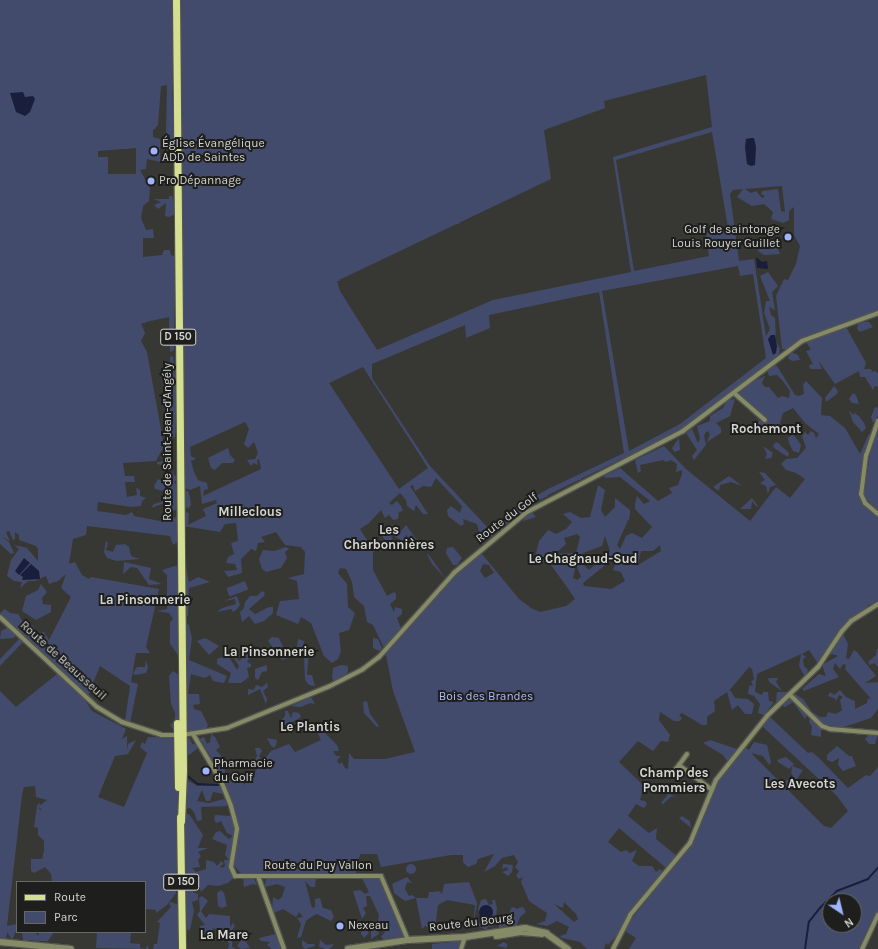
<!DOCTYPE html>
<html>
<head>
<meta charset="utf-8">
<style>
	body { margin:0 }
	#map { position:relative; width:878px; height:949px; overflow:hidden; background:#373833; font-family:Karla,sans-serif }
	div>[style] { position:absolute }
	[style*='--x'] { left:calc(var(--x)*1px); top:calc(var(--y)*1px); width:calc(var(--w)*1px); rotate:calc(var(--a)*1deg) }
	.green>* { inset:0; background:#434b6c; transform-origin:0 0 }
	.round { border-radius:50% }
	.water>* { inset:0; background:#181e3c }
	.stream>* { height:1.5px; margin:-0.75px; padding:0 0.75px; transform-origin:0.75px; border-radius:0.75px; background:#181e3c }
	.roads { filter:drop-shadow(1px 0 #53544f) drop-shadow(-1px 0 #53544f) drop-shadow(0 1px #53544f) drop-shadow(0 -1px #53544f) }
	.minor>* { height:4px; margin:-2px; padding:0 2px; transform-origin:2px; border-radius:2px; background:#868b67 }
	.tertiary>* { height:5.5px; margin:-2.75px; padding:0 2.75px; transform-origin:2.75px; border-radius:2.75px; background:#868b67 }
	.primary>* { height:7px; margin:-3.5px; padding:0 3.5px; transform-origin:3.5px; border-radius:3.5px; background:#d4df92 }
	.dots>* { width:11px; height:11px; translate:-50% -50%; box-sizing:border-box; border:2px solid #1e1f1d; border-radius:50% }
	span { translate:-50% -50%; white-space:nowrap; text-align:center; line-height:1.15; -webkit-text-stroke:4px #1e1f1d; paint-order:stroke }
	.shield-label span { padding:1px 3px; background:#1e1f1d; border:1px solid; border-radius:3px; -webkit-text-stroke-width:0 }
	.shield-label { font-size:11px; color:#d4d4d1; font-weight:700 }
	.poi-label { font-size:12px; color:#d4d4d1 }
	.left { translate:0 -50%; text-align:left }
	.right { translate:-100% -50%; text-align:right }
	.street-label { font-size:12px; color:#d4d4d1 }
	.park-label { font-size:12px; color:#abbbf7 }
	.neighbourhood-label { font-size:13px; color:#d4d4d1; font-weight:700 }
	.legend { position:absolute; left:16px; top:881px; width:130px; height:52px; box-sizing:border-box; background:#1e1f1d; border:1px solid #676765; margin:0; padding:5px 7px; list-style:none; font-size:12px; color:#d4d4d1 }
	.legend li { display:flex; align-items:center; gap:8px; height:20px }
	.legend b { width:20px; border:1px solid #676765 }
	.north { position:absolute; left:822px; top:893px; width:40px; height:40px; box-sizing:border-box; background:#1e1f1d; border:1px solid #676765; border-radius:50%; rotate:145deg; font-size:11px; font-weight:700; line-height:16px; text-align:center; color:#d4d4d1 }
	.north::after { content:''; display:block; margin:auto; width:14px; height:18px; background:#a0b3fd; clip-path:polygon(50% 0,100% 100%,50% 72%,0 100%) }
</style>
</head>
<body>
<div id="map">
	<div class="green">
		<div style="clip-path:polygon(evenodd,0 0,174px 0,172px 94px,173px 108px,175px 109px,175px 151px,170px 160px,161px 162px,147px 159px,146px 169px,140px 170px,150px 188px,149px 201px,143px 206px,141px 218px,146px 230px,153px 229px,154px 238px,143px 238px,143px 257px,162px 255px,164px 250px,170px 250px,171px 255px,174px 256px,174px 350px,170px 352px,169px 317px,141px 323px,145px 333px,141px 341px,147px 352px,164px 446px,156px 461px,123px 463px,125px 476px,134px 476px,135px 482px,125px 482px,127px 497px,137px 495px,136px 488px,140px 490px,140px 496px,146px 498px,142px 501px,141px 506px,131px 507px,98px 502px,97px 511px,126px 515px,132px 512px,134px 516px,160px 521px,170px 511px,165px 503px,151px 508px,154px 504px,167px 500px,169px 492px,155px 489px,154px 486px,158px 479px,167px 484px,167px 474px,172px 472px,178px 479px,174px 482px,178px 487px,177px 509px,173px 511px,172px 518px,179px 517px,183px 511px,189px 513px,188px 525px,206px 516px,203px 509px,217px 503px,216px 500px,202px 504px,200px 486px,190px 490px,182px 487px,179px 0,878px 0,878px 313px,845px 325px,866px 363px,864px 369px,871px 369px,872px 372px,875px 371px,878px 373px,878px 387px,875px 386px,873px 390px,865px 377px,860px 377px,859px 371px,835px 384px,818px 360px,822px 369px,810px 369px,809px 365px,813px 364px,806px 351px,811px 350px,805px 340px,790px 349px,782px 349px,776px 296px,784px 279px,788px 280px,796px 264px,800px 246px,794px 235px,794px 207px,789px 211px,789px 220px,783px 223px,771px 219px,773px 212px,764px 204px,752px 206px,737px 197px,743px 189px,733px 190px,730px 194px,739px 261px,754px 259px,766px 336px,770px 329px,764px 313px,766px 301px,770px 301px,760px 276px,768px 272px,778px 286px,772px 292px,775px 310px,769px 307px,771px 315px,775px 318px,776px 341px,780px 349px,778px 356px,677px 432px,550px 494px,525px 509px,482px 544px,477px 524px,463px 519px,464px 524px,461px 526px,448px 516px,447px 510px,451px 506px,460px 513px,462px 506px,436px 478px,431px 487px,423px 486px,415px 491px,413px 485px,410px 486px,428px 514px,423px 514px,416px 505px,414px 511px,407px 506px,406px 500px,400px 493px,389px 503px,392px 505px,397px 501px,401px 506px,403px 511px,399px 512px,398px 519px,393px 520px,389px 515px,385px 518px,381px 510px,369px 523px,360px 529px,371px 546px,380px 545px,381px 548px,373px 552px,373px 570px,387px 596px,394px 592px,396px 594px,396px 599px,390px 604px,394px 612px,395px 607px,402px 609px,402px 614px,397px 618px,402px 631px,454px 573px,482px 554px,519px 599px,531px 608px,540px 612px,566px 606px,575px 599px,567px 587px,548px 561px,537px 563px,534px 561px,539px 541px,548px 530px,556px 534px,566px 529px,572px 522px,563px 514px,570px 512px,581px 518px,590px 517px,598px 485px,605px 490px,601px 510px,605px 517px,615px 507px,615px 498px,630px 510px,630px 516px,617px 545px,620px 549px,626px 536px,632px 533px,642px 538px,652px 527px,635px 509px,635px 504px,637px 496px,644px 504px,650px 501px,620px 477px,605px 478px,604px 476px,620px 468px,658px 501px,672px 493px,669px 488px,678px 485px,682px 474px,682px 470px,676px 472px,677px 464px,671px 460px,666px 462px,663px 460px,640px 465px,641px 471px,638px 473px,635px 460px,664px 446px,686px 469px,750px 521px,776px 487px,790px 498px,805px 479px,796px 473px,786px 470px,781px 464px,786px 459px,797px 458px,806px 448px,802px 436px,805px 432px,808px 435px,811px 431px,814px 433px,816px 438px,819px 434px,805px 423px,793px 408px,783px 413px,777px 433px,770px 432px,767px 427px,750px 434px,753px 427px,764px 416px,749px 403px,740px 401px,738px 394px,747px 384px,765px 376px,762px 383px,765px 387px,769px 387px,778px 398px,782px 396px,789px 398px,790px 391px,782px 380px,777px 375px,769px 376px,767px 370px,773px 365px,777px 366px,795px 395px,799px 396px,804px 394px,803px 385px,806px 381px,822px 398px,821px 415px,830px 416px,845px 428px,860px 454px,868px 436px,869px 434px,871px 436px,862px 491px,864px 503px,869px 511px,878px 517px,878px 604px,868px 605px,867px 611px,851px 621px,842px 632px,848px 644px,846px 658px,849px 659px,854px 650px,857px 652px,876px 676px,865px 683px,878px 682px,878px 709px,871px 718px,841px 728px,821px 730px,821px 737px,811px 735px,812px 727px,809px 722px,812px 712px,820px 717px,826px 717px,828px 712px,836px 714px,842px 710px,840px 700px,843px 697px,839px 695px,835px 703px,836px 699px,828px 696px,830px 692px,834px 695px,840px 690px,846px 697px,855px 701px,855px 709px,867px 703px,868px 698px,872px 700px,845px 669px,846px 665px,843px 664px,840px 669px,835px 663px,833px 669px,839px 677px,804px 691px,802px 689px,819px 674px,826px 676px,822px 665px,838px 656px,832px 654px,825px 657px,819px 665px,809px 650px,802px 654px,806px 657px,803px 659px,804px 666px,808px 670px,805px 677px,799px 666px,801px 654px,757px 674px,755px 692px,762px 695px,763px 692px,768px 692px,769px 701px,774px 702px,764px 715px,758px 713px,760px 704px,754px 696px,748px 694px,749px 686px,753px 685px,751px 682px,754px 679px,752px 669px,749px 667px,729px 691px,731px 691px,735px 698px,748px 699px,754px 704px,752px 714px,745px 714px,738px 705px,732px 710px,727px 692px,714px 701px,715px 711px,707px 717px,707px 725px,702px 725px,682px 713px,679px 715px,682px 718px,680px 721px,674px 721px,660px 712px,659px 720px,670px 735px,668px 742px,661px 741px,653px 751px,638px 741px,619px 762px,644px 786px,640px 800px,645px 801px,647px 804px,644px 808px,636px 804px,628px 816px,649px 833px,657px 828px,656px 839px,677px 856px,666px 868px,619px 828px,608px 842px,621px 852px,626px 850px,630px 853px,637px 850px,632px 861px,639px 866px,652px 866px,656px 872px,660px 869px,663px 872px,653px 891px,637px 911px,626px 917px,619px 933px,608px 945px,606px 943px,604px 949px,587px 949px,580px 942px,562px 938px,560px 936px,566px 934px,569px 927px,557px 921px,547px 926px,536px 924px,545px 921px,547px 913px,529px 901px,521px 882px,523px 877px,519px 879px,516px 876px,519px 871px,515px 867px,518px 862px,514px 855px,502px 858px,495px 866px,484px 872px,494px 854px,478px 859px,476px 864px,468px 867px,463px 862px,463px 855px,451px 855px,381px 867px,377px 854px,360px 854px,355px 877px,316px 877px,315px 887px,311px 887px,305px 881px,312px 908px,315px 907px,315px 899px,320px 898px,323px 908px,331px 910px,334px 917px,331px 921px,317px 914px,311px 917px,306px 921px,301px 937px,297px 938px,301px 924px,297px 918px,303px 917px,299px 912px,296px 917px,283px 909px,274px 913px,272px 910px,273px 897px,278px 900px,282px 897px,285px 887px,277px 884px,265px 887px,266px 876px,253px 876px,257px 885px,253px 884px,244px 887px,243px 876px,232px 863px,232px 879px,228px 883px,218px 886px,208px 885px,201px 892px,198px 882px,193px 882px,193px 892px,198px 894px,198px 900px,192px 902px,194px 911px,190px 930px,185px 929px,183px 910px,178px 923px,181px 938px,178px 949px,153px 949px,154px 944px,157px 944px,160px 923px,157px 922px,171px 907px,169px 903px,171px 902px,179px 905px,185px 878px,177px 861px,176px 893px,167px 905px,156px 913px,156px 910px,145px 909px,145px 882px,52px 882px,51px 874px,45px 867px,34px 873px,31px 871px,31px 859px,42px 859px,44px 851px,44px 841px,38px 835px,38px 828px,34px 827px,37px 806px,40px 802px,39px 809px,42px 811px,39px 806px,47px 800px,36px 797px,35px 786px,24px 787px,22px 795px,7px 926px,17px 924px,17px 929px,12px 940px,7px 932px,6px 940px,0 939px,0 691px,16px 707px,57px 674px,56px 666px,20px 633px,13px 638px,0 639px,1px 631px,9px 627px,0 613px,5px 609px,10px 613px,18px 614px,25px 625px,33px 626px,38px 633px,44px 632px,49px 640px,71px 597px,61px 588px,66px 574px,58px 581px,49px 584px,46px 576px,35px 581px,28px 581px,20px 588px,22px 582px,14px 581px,7px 576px,11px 560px,19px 549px,14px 545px,27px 548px,38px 561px,38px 549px,36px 546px,19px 540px,19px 535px,15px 532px,15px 539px,13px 540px,9px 531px,6px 532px,10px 541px,2px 537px,9px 542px,14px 553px,11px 554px,0 544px,0 0,706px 75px,712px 127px,613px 157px,631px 272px,493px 300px,377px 350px,340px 291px,337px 281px,551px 179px,544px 130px,605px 108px,604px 101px,706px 75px,0 0,167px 85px,166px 130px,170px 160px,160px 160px,160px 139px,153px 137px,153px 130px,158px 125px,161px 86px,167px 85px,0 0,712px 132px,728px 228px,706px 233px,709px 256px,634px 271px,616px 160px,712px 132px,0 0,136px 148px,136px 174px,108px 174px,108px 157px,98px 157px,98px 151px,136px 148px,0 0,782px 186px,785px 212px,781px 211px,778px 189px,762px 191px,761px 194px,765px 196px,762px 198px,756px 191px,751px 193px,745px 189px,782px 186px,0 0,738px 266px,740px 276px,753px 274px,766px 358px,680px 424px,629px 451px,602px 291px,738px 266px,0 0,599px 292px,624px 453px,548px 489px,524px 503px,490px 530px,430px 466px,372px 378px,372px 364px,465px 325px,466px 338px,490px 328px,489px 315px,599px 292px,0 0,363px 367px,428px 468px,399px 489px,329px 383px,363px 367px,0 0,245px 422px,249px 429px,244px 444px,248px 448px,254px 442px,258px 453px,255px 459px,247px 460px,251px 466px,254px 463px,258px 465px,257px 460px,259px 459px,261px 469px,203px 496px,204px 490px,208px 489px,207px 483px,198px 480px,194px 472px,191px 461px,196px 459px,191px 456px,190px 447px,245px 422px,0 0,236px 523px,238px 541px,231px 543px,234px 554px,228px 557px,226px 563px,235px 564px,237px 570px,224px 571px,228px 577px,242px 573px,241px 559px,251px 549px,256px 551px,258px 543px,265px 542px,261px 537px,276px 532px,285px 545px,301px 547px,305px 552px,304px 574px,288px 578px,297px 581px,299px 599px,280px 601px,276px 615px,298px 624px,301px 617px,311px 623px,324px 656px,332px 663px,338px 659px,341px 651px,339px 633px,349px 630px,355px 613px,348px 607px,347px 584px,338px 573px,340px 568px,346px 569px,352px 582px,354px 597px,364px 606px,367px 622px,373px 625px,385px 650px,393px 691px,415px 752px,385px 759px,354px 759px,349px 753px,348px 769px,345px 768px,342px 762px,339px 764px,337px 760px,341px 756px,336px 756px,333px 751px,339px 751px,337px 745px,322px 730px,318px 734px,321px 740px,295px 752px,289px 744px,271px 751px,263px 761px,259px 756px,262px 751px,260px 748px,255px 748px,257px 756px,255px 760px,258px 768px,244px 785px,242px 775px,239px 776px,238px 781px,230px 781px,225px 772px,223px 758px,216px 750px,220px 747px,215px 737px,211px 734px,210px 742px,207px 744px,204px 737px,200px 739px,222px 775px,237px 815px,236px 824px,230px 816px,215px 815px,214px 820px,217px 823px,221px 821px,227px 833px,233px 836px,229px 839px,220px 831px,216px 832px,212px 839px,227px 845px,225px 855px,229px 860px,224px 860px,225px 866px,222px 868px,220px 866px,224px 864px,221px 861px,217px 866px,214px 862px,206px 860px,206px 869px,196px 872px,192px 868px,200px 867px,198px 860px,201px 856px,198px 852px,208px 848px,198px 848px,203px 835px,189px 814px,179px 814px,177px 802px,181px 792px,180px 753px,189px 755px,198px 748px,198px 745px,192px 744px,190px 738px,176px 741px,172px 738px,148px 737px,145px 744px,142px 742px,140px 747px,147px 753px,124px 807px,98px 797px,115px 756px,128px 754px,136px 740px,128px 744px,127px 750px,127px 736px,122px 739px,126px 729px,92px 711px,83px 697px,85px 693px,88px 696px,100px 666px,130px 686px,125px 721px,130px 723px,138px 684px,131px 682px,136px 653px,150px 653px,146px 647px,159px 589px,91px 577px,89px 579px,82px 575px,75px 562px,69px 564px,73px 539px,86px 535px,87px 526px,170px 536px,173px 545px,179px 541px,183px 526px,220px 532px,225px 524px,236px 523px,0 0,577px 534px,580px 537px,576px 553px,555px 554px,566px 544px,564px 538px,577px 534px,0 0,605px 536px,610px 551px,589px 570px,584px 565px,583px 553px,602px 546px,605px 536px,0 0,660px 545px,661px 551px,638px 565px,641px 551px,653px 551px,660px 545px,0 0,614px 558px,617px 560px,613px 570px,621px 572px,625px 581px,611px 589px,584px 586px,583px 583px,614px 558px,0 0,483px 564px,489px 565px,494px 573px,485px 578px,480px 571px,483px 564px,0 0,576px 564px,581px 577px,577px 580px,573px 578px,576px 564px,0 0,564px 902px,576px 914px,578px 919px,574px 922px,554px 904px,563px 908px,564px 902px)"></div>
		<div style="clip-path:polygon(169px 196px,172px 196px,176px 210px,175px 214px,169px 217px,165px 216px,166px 203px,158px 209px,154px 205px,161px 202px,154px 199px,169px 199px)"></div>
		<div style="clip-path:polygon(771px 239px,775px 240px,780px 254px,764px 255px,758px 251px,759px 244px,766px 244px)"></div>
		<div style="clip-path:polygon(863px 322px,869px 322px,873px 327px,860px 332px,857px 329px,858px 324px)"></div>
		<div style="clip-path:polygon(791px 352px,798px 355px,800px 360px,792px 361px,788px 358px)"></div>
		<div style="clip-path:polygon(173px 356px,177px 398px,175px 437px,172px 438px,169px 398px,171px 395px,170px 357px)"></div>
		<div style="clip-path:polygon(834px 386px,838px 391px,837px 394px,826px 402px,825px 398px)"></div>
		<div style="clip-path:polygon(853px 393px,856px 395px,859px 404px,852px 403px,849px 399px)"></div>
		<div style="clip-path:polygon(735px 399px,730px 416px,716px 423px,721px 428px,721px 433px,707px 442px,710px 434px,707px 431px,704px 435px,706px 445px,694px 460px,692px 456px,697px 450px,686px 433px,692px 429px,698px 443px,700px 439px,697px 426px,710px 421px,710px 416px,723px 408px,727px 400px)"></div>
		<div style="clip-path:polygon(875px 407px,878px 408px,878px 416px,873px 423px,871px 417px)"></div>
		<div style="clip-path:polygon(849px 410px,853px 415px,854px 413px,859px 416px,864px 423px,866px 428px,862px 432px,853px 422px)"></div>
		<div style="clip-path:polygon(878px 426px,878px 510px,867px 500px,864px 494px,871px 447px)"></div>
		<div style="clip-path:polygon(793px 434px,801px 445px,799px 453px,793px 451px,789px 443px,788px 438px)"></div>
		<div style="clip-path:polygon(679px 438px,680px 450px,674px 452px,672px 448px)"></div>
		<div style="clip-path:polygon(777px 442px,789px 453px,788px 457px,774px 448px,773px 445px)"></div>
		<div style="clip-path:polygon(763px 446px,773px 453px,771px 458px,765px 459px,767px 454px)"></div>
		<div style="clip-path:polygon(228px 448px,230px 455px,235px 460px,233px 463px,222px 463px,215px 470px,211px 468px,208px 458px)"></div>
		<div style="clip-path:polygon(171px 461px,170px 467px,157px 464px,157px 462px)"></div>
		<div style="clip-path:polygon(759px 472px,765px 473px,776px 485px,770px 487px,768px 494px,766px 486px,760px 483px,765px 480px)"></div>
		<div style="clip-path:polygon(729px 476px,742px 486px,731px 482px,720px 485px,719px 491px,713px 487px)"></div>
		<div style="clip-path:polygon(184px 491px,188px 491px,190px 497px,191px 505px,189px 508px,181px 507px)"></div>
		<div style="clip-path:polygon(752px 498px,758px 506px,757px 507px,752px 501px,751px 509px,740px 509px)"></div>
		<div style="clip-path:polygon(532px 512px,536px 517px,523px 521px,526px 514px)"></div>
		<div style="clip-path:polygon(388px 525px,393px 525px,394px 532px,396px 526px,401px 531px,406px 525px,419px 543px,412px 547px,406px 534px,404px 543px,391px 533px,392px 542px,384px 539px,381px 533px)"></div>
		<div style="clip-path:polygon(106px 541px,108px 543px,106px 550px,113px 552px,116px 545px,125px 544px,129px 547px,131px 556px,140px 559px,117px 561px,107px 558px,104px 552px)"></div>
		<div style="clip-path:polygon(286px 547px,289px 549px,285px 552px,287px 558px,281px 568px,266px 572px,262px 569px,259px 559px,263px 550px,274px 551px)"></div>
		<div style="clip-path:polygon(453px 547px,462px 558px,457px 565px,453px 565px,446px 553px,447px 548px)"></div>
		<div style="clip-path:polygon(427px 554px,429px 555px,445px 578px,432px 564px)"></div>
		<div style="clip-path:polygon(124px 562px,151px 568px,149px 579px,162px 584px,149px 585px,137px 568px,131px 567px,123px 574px)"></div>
		<div style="clip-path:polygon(175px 566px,186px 568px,189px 582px,198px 577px,210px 582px,189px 588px,188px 616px,177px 618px,189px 625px,192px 638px,189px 660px,227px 676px,224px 683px,213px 681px,210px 675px,205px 678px,191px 674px,188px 694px,199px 694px,200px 704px,193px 705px,194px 709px,201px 711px,208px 725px,206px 730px,189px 732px,175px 732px,170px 725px,175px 721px,175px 713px,171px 704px,169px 676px,173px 671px,179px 675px,183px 662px,170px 644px,170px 622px,173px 619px,169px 613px,157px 611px,167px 609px,167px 575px,162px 570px)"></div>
		<div style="left:245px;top:581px;width:9px;height:20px;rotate:69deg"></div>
		<div style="clip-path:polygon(41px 584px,47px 592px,42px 598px,43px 604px,51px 605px,51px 612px,36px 620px,22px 611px,26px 596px,38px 590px)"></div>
		<div style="clip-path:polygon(262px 591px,265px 593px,264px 596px,249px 609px,255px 614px,269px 607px,273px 607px,273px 613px,264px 621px,255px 624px,249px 616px,242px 622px,240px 612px,244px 608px,245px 602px,250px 596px,257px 596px)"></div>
		<div style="clip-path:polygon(237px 596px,240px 605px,236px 610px,233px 612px,231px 609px,217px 612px,222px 608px,236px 604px,235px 599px,224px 601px)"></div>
		<div style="clip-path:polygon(272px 637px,279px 638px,286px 653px,295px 652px,297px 655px,282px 660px,268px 641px)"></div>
		<div style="clip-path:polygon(20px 638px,24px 641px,0 666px,0 659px)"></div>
		<div style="clip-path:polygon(205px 638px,219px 646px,209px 655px,197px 641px)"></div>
		<div style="clip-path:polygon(373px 638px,378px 639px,382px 648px,379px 651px,373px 648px)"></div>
		<div style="clip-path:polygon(298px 639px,304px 641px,303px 650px,309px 650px,307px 675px,312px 675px,315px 686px,309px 685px,305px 680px,304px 656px,297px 647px)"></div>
		<div style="clip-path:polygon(877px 649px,878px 649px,878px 667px,874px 663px,870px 665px,868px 662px,876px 655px)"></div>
		<div style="clip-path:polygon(248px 653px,250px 658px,247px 662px,251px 664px,251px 667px,247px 668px,249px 677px,241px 683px,228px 683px,231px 673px,217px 664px,217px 659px,228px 655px,237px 670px,239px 666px,234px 658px,236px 657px,239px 661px)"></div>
		<div style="clip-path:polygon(146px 660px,148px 668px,146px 673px,135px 675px,133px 673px,137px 667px,145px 667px)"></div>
		<div style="clip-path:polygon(267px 665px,267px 671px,262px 672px,258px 680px,255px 678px,255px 669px)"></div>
		<div style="clip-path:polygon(341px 665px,348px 666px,348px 671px,346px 675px,334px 681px,332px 678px,333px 668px)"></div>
		<div style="clip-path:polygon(768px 678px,778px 678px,776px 682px,782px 691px,769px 682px)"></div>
		<div style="clip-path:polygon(267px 683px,268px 687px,263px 691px,267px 699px,266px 704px,260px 689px,248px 695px,248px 689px,254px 690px,256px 685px,262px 687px)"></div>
		<div style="clip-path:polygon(777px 692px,792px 692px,803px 699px,810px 709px,805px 719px,793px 702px,785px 707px,776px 701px)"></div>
		<div style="clip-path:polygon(311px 697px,315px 704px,310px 703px,301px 707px,291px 706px)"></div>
		<div style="clip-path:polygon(367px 701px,370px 714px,379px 726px,377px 727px,364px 713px,363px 702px)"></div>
		<div style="clip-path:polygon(285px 711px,288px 711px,291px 718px,293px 712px,299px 713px,301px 717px,286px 726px,281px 721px,285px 716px)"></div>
		<div style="clip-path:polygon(evenodd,769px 716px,808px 753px,812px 752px,818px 757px,848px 788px,866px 775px,870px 776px,878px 767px,878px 919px,875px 918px,860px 949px,629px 949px,636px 938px,625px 931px,628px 924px,690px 845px,704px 818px,716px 784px,745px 747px,749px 750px,754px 742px,767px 745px,771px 762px,769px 765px,763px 756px,751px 753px,782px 784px,791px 777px,792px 766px,803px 770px,789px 791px,824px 826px,831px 828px,848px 811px,837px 796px,762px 726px,769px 716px,830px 901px,854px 901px,854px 925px,830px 925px,830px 901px)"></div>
		<div style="clip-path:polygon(869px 734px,878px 735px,875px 744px,869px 744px,865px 739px)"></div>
		<div style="clip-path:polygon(267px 738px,277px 740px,276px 745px,274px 748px,271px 746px)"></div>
		<div style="clip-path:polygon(710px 740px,737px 749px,735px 754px,727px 761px,723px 755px,703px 743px)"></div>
		<div style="clip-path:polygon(837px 746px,849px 756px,852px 756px,856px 766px,843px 771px,838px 765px,839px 758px,832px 762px,827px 760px,827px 755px)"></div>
		<div style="clip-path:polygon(786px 757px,794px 764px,789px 769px,778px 762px,777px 760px)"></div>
		<div style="clip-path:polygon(189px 781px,197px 786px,221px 786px,223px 794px,213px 792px,210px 801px,206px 801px,202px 790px,197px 801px,209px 803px,224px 799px,229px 806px,201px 807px,202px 820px,197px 821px,194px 812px,190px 808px,185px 809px,185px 784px)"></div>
		<div style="clip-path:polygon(669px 793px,678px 799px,672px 796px,663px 804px,661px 803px)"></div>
		<div style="clip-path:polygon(682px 816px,690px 821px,691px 828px,679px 818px)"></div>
		<div class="round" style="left:406px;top:864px;width:10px;height:10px"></div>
		<div style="clip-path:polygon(503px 864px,513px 865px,512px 872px,508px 876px,502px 872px,508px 870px,507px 867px,502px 869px)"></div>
		<div style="clip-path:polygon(407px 877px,412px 883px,407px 882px,405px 889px,409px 896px,412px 895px,416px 898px,428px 898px,429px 892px,432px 892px,439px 891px,442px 894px,444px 884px,469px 882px,477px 903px,473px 928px,475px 905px,447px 900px,438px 905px,435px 929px,425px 926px,422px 929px,416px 898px,405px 901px,394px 893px,393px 888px,392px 884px)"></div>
		<div style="clip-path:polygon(362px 878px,381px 878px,404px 936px,401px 938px,389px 938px,386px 941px,381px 937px,385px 932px,378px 922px,379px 915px,370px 896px,366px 896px,367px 906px,363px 908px,366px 913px,362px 919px,353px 891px,360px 890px,365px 894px,369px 892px)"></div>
		<div style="clip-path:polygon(221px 890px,224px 893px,227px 906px,222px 908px,218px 906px,217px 893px)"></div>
		<div style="clip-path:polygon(202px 896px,208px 901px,201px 911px,206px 918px,209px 914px,230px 916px,230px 927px,233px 923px,235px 926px,232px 930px,232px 947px,236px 949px,228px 949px,229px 944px,222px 930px,218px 931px,214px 928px,203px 940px,200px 926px,205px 925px,197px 915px,200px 911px,199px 898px)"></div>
		<div style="clip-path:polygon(486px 899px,489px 905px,493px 904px,492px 900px,495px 900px,497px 908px,496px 916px,491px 921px,493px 927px,488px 926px,486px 930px,478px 926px,481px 920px,478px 909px,481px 900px)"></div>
		<div style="clip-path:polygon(514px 907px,516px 909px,523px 907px,526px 912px,520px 917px,517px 925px,499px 928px,499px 923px,507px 921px,511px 908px)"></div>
		<div style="clip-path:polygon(369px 921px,370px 926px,365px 928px,369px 933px,364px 938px,361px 934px,362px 927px)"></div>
		<div style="clip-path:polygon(376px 926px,379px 934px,371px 939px,371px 927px)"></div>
		<div style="clip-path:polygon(22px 932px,35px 932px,38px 936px,39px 932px,54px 932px,48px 941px,43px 941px,23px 940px)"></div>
		<div style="clip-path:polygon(97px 932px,127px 932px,131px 933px,130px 943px,140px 944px,140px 948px,146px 949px,147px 945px,149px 949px,96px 948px)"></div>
		<div style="clip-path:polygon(276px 934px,281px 949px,272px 949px,267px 945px,270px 942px,261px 941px,259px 938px)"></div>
		<div style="clip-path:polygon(241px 940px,245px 940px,250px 948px,241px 949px,237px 946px)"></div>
		<div style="clip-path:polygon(302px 940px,308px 944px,314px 944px,315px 946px,305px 949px,302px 946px)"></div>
		<div style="clip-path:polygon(320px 940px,326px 945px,334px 944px,330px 949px,326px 949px,319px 947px)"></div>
		<div style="clip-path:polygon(461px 941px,460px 949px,432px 949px,432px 944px)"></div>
		<div style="clip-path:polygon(504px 942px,507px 944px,507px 948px,497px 946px,491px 949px)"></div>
	</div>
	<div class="water">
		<div style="clip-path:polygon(23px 92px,25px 97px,33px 96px,35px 99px,30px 112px,25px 116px,16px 112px,10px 93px)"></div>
		<div style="clip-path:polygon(751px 138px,754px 138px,756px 147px,755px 165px,751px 166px,747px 164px,745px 147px,746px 139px)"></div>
		<div style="clip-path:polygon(756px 257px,762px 262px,767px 261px,768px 269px,757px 268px)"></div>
		<div style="clip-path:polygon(771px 335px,775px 335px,777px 346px,776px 353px,773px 355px,768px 339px)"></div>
		<div style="clip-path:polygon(24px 558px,30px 563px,19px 575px,15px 571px)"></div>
		<div style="clip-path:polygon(31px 564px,39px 571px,40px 579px,22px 580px,23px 577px,20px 575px)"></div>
		<div class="round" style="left:479px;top:905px;width:14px;height:14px"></div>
	</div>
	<div class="stream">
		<div style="--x:188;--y:776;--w:13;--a:39"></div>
		<div style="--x:198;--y:784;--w:21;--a:3"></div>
		<div style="--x:805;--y:949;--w:27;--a:-82"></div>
		<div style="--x:809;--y:922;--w:18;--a:-52"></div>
		<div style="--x:820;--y:908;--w:24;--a:-45"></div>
		<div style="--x:837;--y:891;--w:33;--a:-21"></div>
		<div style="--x:868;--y:879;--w:15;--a:-48"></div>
	</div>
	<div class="roads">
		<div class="minor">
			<div style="--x:734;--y:393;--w:41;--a:41.1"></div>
			<div style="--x:878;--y:421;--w:36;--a:109"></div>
			<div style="--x:866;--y:455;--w:39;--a:97"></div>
			<div style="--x:861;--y:494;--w:10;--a:66"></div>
			<div style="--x:865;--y:503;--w:17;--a:40"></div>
			<div style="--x:0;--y:617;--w:132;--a:42.9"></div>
			<div style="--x:97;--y:707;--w:29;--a:31"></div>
			<div style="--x:122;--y:722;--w:42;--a:18"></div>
			<div style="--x:162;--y:735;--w:20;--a:0"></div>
			<div style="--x:182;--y:735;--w:46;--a:-8.8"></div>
			<div style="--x:227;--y:728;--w:111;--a:-22.2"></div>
			<div style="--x:330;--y:686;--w:37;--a:-27"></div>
			<div style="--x:363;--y:669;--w:20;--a:-37"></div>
			<div style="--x:379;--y:657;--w:113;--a:-48.2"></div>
			<div style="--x:454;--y:573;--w:95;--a:-39.9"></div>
			<div style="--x:527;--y:512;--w:176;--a:-27.4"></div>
			<div style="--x:683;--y:431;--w:149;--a:-37.1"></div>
			<div style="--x:802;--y:341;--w:81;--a:-20.2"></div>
			<div style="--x:790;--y:695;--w:45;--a:44.1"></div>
			<div style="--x:822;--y:726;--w:9;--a:21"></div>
			<div style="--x:830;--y:729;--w:48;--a:4.8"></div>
			<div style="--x:193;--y:734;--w:55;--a:59.2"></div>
			<div style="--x:221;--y:781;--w:27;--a:68"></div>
			<div style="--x:231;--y:806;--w:24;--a:75"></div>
			<div style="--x:237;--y:829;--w:38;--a:99"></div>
			<div style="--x:231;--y:867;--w:10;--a:66"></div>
			<div style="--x:235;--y:876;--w:146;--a:0"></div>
			<div style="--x:381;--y:876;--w:69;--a:67.1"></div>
			<div style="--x:687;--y:754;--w:14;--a:126"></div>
			<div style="--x:679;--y:765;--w:40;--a:37"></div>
			<div style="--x:673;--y:772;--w:9;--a:-49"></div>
			<div style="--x:258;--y:876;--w:77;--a:70.4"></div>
			<div style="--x:494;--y:932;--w:5;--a:68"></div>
			<div style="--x:496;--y:937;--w:25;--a:-9"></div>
			<div style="--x:521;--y:933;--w:21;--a:5"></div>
			<div style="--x:542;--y:935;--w:4;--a:-27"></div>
			<div style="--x:461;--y:949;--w:13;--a:-72"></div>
			<div style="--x:613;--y:949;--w:38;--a:-63"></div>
			<div style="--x:630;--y:915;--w:94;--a:-50.2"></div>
			<div style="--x:690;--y:843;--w:68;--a:-67.6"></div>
			<div style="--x:716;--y:780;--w:82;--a:-51.4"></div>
			<div style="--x:767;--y:716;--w:71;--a:-43.9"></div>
			<div style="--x:818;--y:667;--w:43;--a:-56.3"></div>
			<div style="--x:842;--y:631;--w:13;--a:-48"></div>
			<div style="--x:851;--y:621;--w:32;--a:-32"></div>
			<div style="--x:862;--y:949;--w:38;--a:-65"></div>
		</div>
		<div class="tertiary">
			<div style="--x:0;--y:942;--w:71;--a:5.6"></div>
			<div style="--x:348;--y:949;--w:61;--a:-8.5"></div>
			<div style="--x:408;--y:940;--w:57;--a:-3"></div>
			<div style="--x:465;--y:937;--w:61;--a:-8.5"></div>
			<div style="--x:525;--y:928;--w:22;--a:13"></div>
			<div style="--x:546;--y:933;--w:27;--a:36"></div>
		</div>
		<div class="primary">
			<div style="--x:176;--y:0;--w:770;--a:89.48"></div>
			<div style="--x:183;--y:770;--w:51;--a:92.2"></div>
			<div style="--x:177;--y:723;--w:64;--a:89.1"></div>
			<div style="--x:180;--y:817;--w:132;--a:89.1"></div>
		</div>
	</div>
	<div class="dots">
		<div style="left:154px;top:151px;background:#a0b3fd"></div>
		<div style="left:151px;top:181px;background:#a0b3fd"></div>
		<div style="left:788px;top:237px;background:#a0b3fd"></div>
		<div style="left:206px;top:771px;background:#a0b3fd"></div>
		<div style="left:340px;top:926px;background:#a0b3fd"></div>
	</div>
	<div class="shield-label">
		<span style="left:178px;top:337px">D 150</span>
		<span style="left:181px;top:882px">D 150</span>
	</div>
	<div class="poi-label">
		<span class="left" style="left:162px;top:151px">Église Évangélique<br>ADD de Saintes</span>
		<span class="left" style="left:159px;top:181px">Pro Dépannage</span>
		<span class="right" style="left:780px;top:237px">Golf de saintonge<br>Louis Rouyer Guillet</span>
		<span class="left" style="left:214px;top:771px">Pharmacie<br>du Golf</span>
		<span class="left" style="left:348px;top:926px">Nexeau</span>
	</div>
	<div class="street-label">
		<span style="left:168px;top:442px;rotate:-90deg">Route de Saint-Jean-d'Angély</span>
		<span style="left:507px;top:518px;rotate:-37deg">Route du Golf</span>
		<span style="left:63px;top:661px;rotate:42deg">Route de Beausseuil</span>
		<span style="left:318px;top:866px">Route du Puy Vallon</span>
		<span style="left:471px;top:923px;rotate:-7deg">Route du Bourg</span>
	</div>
	<div class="park-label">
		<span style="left:486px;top:697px">Bois des Brandes</span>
	</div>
	<div class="neighbourhood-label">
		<span style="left:766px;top:429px">Rochemont</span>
		<span style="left:250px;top:512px">Milleclous</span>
		<span style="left:389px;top:538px">Les<br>Charbonnières</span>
		<span style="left:583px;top:559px">Le Chagnaud-Sud</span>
		<span style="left:145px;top:600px">La Pinsonnerie</span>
		<span style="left:269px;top:652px">La Pinsonnerie</span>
		<span style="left:310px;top:727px">Le Plantis</span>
		<span style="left:674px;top:781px">Champ des<br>Pommiers</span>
		<span style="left:800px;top:784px">Les Avecots</span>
		<span style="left:224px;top:935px">La Mare</span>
	</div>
	<ul class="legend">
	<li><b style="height:5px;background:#d4df92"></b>Route</li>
	<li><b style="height:11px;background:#434b6c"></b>Parc</li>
	</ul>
	<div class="north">N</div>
</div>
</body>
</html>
